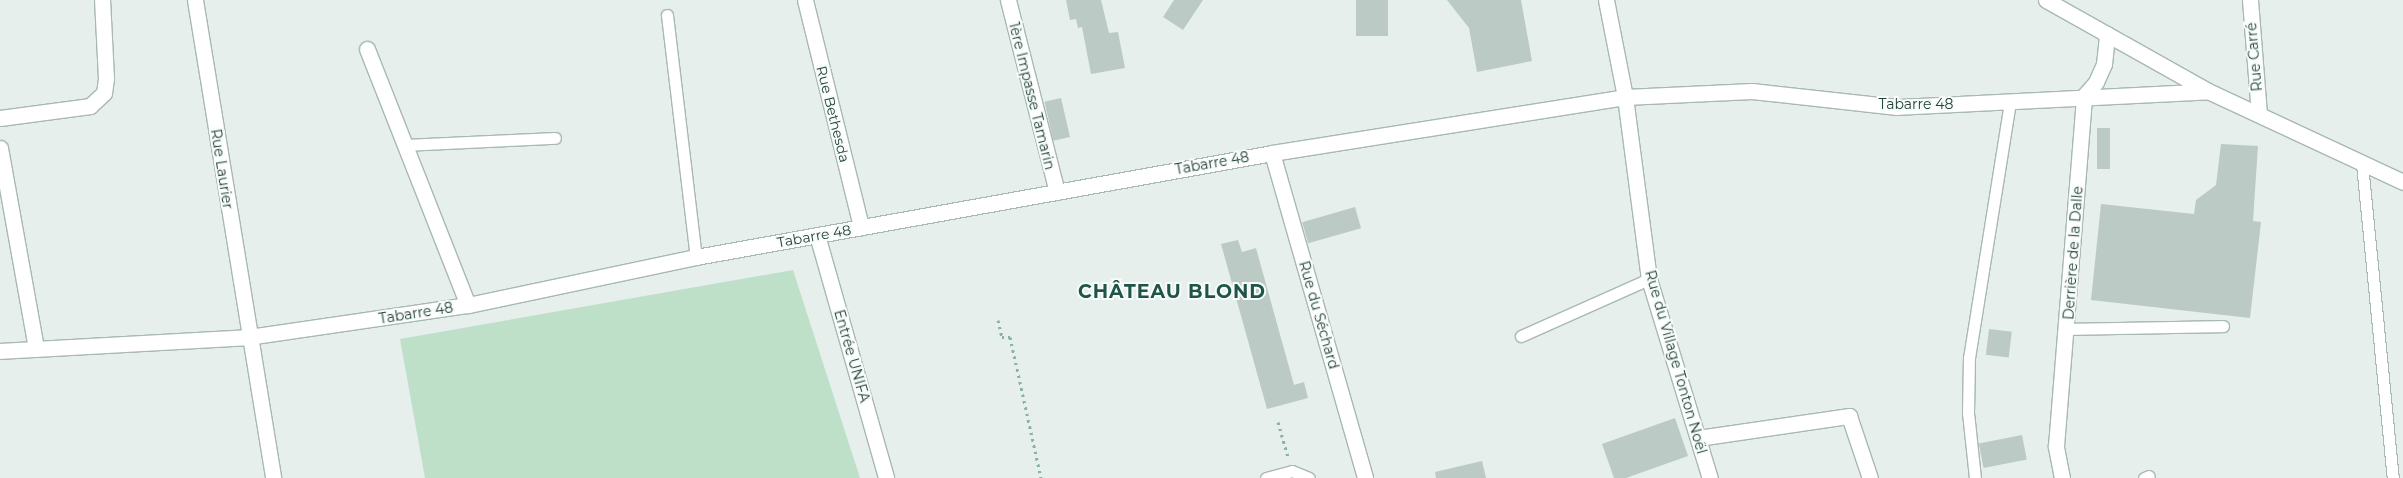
<!DOCTYPE html>
<html>
<head>
<meta charset="utf-8">
<style>
	body { margin:0 }
	#map { position:relative; width:2403px; height:478px; overflow:hidden; background:#e6efeb; font-family:Montserrat,sans-serif }
	div>[style] { position:absolute }
	[style*='--x'] { left:calc(var(--x)*1px); top:calc(var(--y)*1px); width:calc(var(--w)*1px); rotate:calc(var(--a)*1deg) }
	.green>* { inset:0; background:#bfe0c8 }
	.building>* { inset:0; background:#bbcac4; transform-origin:0 0 }
	.path>* { height:3px; margin-top:-1.5px; transform-origin:0; background:repeating-linear-gradient(90deg,#86b3a5 0 2.5px,transparent 0 6.5px) }
	.roads { filter:drop-shadow(1px 0 #a8b8b2) drop-shadow(-1px 0 #a8b8b2) drop-shadow(0 1px #a8b8b2) drop-shadow(0 -1px #a8b8b2) }
	.lane>* { height:11px; margin:-5.5px; padding:0 5.5px; transform-origin:5.5px; border-radius:5.5px; background:#fff }
	.street>* { height:15px; margin:-7.5px; padding:0 7.5px; transform-origin:7.5px; border-radius:7.5px; background:#fff }
	.secondary>* { height:15px; margin:-7.5px; padding:0 7.5px; transform-origin:7.5px; border-radius:7.5px; background:#fff }
	span { translate:-50% -50%; white-space:nowrap; text-align:center; line-height:1.15; -webkit-text-stroke:4px #f7fbf9; paint-order:stroke }
	.street-label { font-size:14px; color:#24423a }
	.district-label { font-size:19px; color:#1f5548; font-weight:700; letter-spacing:1px }
</style>
</head>
<body>
<div id="map">
	<div class="green">
		<div style="clip-path:polygon(793px 270px,860px 478px,425px 478px,400px 339px)"></div>
	</div>
	<div class="building">
		<div style="clip-path:polygon(1066px 0,1101px 0,1109px 33px,1118px 32px,1125px 68px,1091px 74px,1082px 27px,1078px 28px,1076px 19px,1070px 20px)"></div>
		<div style="clip-path:polygon(1174px 0,1203px 0,1183px 30px,1163px 17px)"></div>
		<div style="left:1356px;top:0;width:32px;height:36px"></div>
		<div style="clip-path:polygon(1447px 0,1521px 0,1532px 61px,1477px 72px,1469px 28px)"></div>
		<div style="left:1061px;top:98px;width:40px;height:17px;rotate:77deg"></div>
		<div style="left:2097px;top:128px;width:13px;height:41px"></div>
		<div style="clip-path:polygon(2221px 144px,2258px 146px,2253px 221px,2261px 222px,2250px 318px,2091px 300px,2101px 204px,2194px 214px,2196px 200px,2216px 185px)"></div>
		<div style="left:1355px;top:207px;width:22px;height:55px;rotate:74deg"></div>
		<div style="clip-path:polygon(1238px 240px,1242px 252px,1256px 248px,1294px 385px,1304px 382px,1308px 398px,1267px 409px,1221px 244px)"></div>
		<div style="left:1989px;top:329px;width:23px;height:26px;rotate:7deg"></div>
		<div style="clip-path:polygon(1675px 418px,1688px 456px,1626px 478px,1614px 478px,1602px 444px)"></div>
		<div style="left:2022px;top:435px;width:25px;height:44px;rotate:79deg"></div>
		<div style="clip-path:polygon(1482px 461px,1486px 478px,1436px 478px,1435px 472px)"></div>
	</div>
	<div class="path">
		<div style="--x:998;--y:320;--w:17;--a:77"></div>
		<div style="--x:1002;--y:337;--w:8;--a:0"></div>
		<div style="--x:1010;--y:337;--w:144;--a:77.6"></div>
		<div style="--x:1278;--y:422;--w:37;--a:74"></div>
	</div>
	<div class="roads">
		<div class="lane">
			<div style="--x:667;--y:15;--w:244;--a:83.2"></div>
			<div style="--x:404;--y:145;--w:151;--a:-2.7"></div>
			<div style="--x:2362;--y:164;--w:316;--a:84.4"></div>
			<div style="--x:2068;--y:329;--w:155;--a:-1.1"></div>
			<div style="--x:1521;--y:336;--w:140;--a:-24"></div>
			<div style="--x:1266;--y:478;--w:27;--a:-15"></div>
			<div style="--x:1292;--y:471;--w:18;--a:22"></div>
			<div style="--x:1975;--y:478;--w:65;--a:-96.1"></div>
			<div style="--x:1968;--y:413;--w:55;--a:-89"></div>
			<div style="--x:1969;--y:358;--w:258;--a:-80.9"></div>
			<div style="--x:2144;--y:478;--w:5;--a:-22"></div>
		</div>
		<div class="street">
			<div style="--x:195;--y:0;--w:484;--a:80.7"></div>
			<div style="--x:805;--y:0;--w:234;--a:76.1"></div>
			<div style="--x:1008;--y:0;--w:198;--a:75.7"></div>
			<div style="--x:1606;--y:0;--w:99;--a:78.9"></div>
			<div style="--x:1625;--y:97;--w:184;--a:82.5"></div>
			<div style="--x:1649;--y:279;--w:208;--a:73"></div>
			<div style="--x:2250;--y:0;--w:114;--a:85.5"></div>
			<div style="--x:367;--y:49;--w:275;--a:68.5"></div>
			<div style="--x:0;--y:118;--w:91;--a:-7.6"></div>
			<div style="--x:90;--y:106;--w:19;--a:-43"></div>
			<div style="--x:104;--y:93;--w:15;--a:-82"></div>
			<div style="--x:106;--y:78;--w:78;--a:-92.9"></div>
			<div style="--x:0;--y:148;--w:204;--a:79.8"></div>
			<div style="--x:1272;--y:153;--w:338;--a:74"></div>
			<div style="--x:817;--y:235;--w:253;--a:74.1"></div>
			<div style="--x:1698;--y:438;--w:153;--a:-8.3"></div>
			<div style="--x:1849;--y:416;--w:65;--a:71.3"></div>
			<div style="--x:2062;--y:478;--w:33;--a:-101"></div>
			<div style="--x:2056;--y:446;--w:351;--a:-85.4"></div>
		</div>
		<div class="secondary">
			<div style="--x:2046;--y:0;--w:186;--a:29.3"></div>
			<div style="--x:2208;--y:91;--w:215;--a:25"></div>
			<div style="--x:2084;--y:96;--w:18;--a:-49"></div>
			<div style="--x:2096;--y:82;--w:20;--a:-66"></div>
			<div style="--x:2104;--y:64;--w:30;--a:-84"></div>
			<div style="--x:0;--y:351;--w:248;--a:-3.2"></div>
			<div style="--x:248;--y:337;--w:222;--a:-8.3"></div>
			<div style="--x:468;--y:305;--w:233;--a:-11.9"></div>
			<div style="--x:696;--y:257;--w:585;--a:-10.23"></div>
			<div style="--x:1272;--y:153;--w:357;--a:-9"></div>
			<div style="--x:1625;--y:97;--w:127;--a:-2.7"></div>
			<div style="--x:1752;--y:91;--w:146;--a:6.3"></div>
			<div style="--x:1897;--y:107;--w:311;--a:-2.9"></div>
		</div>
	</div>
	<div class="street-label">
		<span style="left:2254px;top:57px;rotate:-95deg">Rue Carré</span>
		<span style="left:1032px;top:96px;rotate:76deg">1ère Impasse Tamarin</span>
		<span style="left:1916px;top:104px">Tabarre 48</span>
		<span style="left:833px;top:114px;rotate:76deg">Rue Bethesda</span>
		<span style="left:1212px;top:163px;rotate:-10deg">Tabarre 48</span>
		<span style="left:222px;top:169px;rotate:81deg">Rue Laurier</span>
		<span style="left:814px;top:236px;rotate:-10deg">Tabarre 48</span>
		<span style="left:2073px;top:253px;rotate:-86deg">Derrière de la Dalle</span>
		<span style="left:416px;top:313px;rotate:-9deg">Tabarre 48</span>
		<span style="left:1319px;top:315px;rotate:74deg">Rue du Séchard</span>
		<span style="left:852px;top:356px;rotate:74deg">Entrée UNIFA</span>
		<span style="left:1676px;top:362px;rotate:74deg">Rue du Village Tonton Noël</span>
	</div>
	<div class="district-label">
		<span style="left:1172px;top:292px">CHÂTEAU BLOND</span>
	</div>
</div>
</body>
</html>
